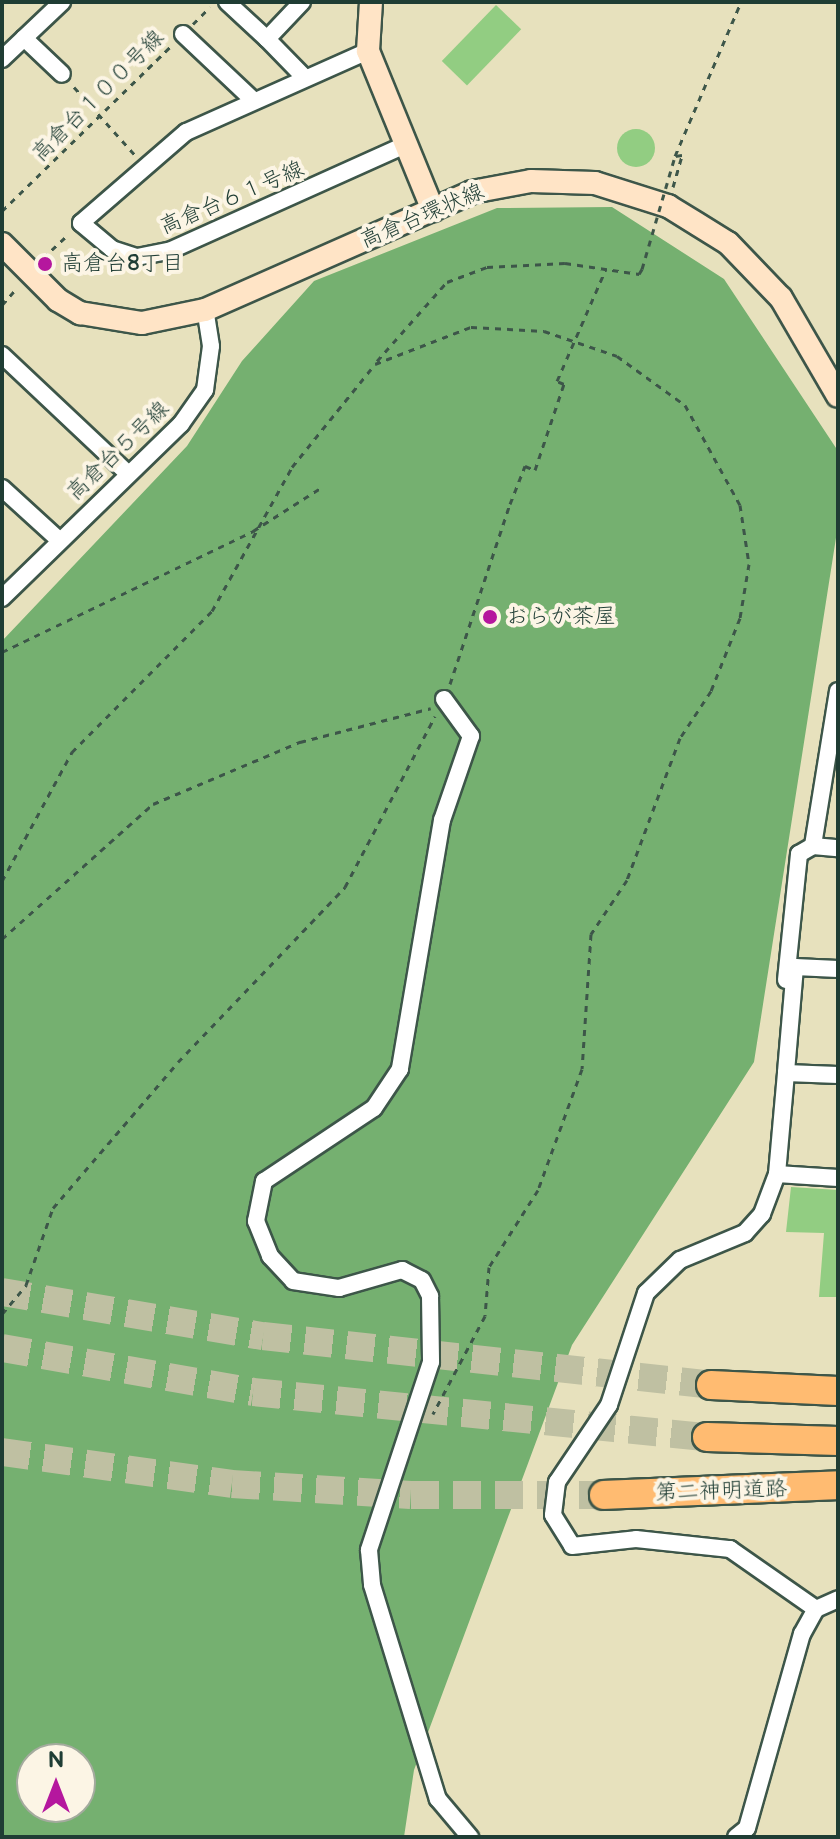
<!DOCTYPE html>
<html>
<head>
<meta charset="utf-8">
<style>
	body { margin:0 }
	#map { position:relative; width:840px; height:1839px; overflow:hidden; background:#e7e1bd; font-family:"Balsamiq Sans","Klee One",sans-serif }
	div>[style] { position:absolute }
	[style*='--x'] { left:calc(var(--x)*1px); top:calc(var(--y)*1px); width:calc(var(--w)*1px); rotate:calc(var(--a)*1deg) }
	.green>* { inset:0; background:#92cd82; transform-origin:0 0 }
	.round { border-radius:50% }
	.forest>* { inset:0; background:#75b070 }
	.highway-tunnel>* { height:28px; margin-top:-14px; transform-origin:0; background:repeating-linear-gradient(90deg,#bfc0a2 0 28px,transparent 0 42px) }
	.path>* { height:3px; margin-top:-1.5px; transform-origin:0; background:repeating-linear-gradient(90deg,#3d5649 0 6px,transparent 0 12px) }
	.roads { filter:drop-shadow(2px 0 #3d5649) drop-shadow(-2px 0 #3d5649) drop-shadow(0 2px #3d5649) drop-shadow(0 -2px #3d5649) }
	.street>* { height:16px; margin:-8px; padding:0 8px; transform-origin:8px; border-radius:8px; background:#fff }
	.secondary>* { height:22px; margin:-11px; padding:0 11px; transform-origin:11px; border-radius:11px; background:#ffe4c6 }
	.highway>* { height:28px; margin:-14px; padding:0 14px; transform-origin:14px; border-radius:14px; background:#ffbb71 }
	.path-bridge>* { height:3px; margin-top:-1.5px; transform-origin:0; background:repeating-linear-gradient(90deg,#3d5649 0 6px,transparent 0 12px) }
	.dots>* { width:22px; height:22px; translate:-50% -50%; box-sizing:border-box; border:4px solid #fcf5e5; border-radius:50% }
	span { translate:-50% -50%; white-space:nowrap; text-align:center; line-height:1.15; -webkit-text-stroke:8px #fcf5e5; paint-order:stroke }
	.street-label { font-size:22px; color:#1f3d34 }
	.poi-label { font-size:22px; color:#1f3d34 }
	.left { translate:0 -50%; text-align:left }
	.frame { position:absolute; inset:0; border:4px solid #1f3d34; pointer-events:none }
	.north { position:absolute; left:16px; top:1743px; width:80px; height:80px; box-sizing:border-box; background:#fcf5e5; border:2px solid #a4ab9e; border-radius:50%; rotate:0deg; font-size:22px; font-weight:700; line-height:32px; text-align:center; color:#1f3d34 }
	.north::after { content:''; display:block; margin:auto; width:28px; height:36px; background:#b5179e; clip-path:polygon(50% 0,100% 100%,50% 72%,0 100%) }
</style>
</head>
<body>
<div id="map">
	<div class="green">
		<div style="left:496px;top:5px;width:35px;height:78px;rotate:44deg"></div>
		<div class="round" style="left:617px;top:129px;width:38px;height:38px"></div>
		<div style="clip-path:polygon(791px 1187px,838px 1190px,838px 1297px,819px 1297px,824px 1233px,786px 1232px)"></div>
	</div>
	<div class="forest">
		<div style="clip-path:polygon(evenodd,612px 207px,724px 279px,838px 451px,838px 525px,754px 1062px,572px 1345px,414px 1770px,404px 1837px,2px 1837px,2px 641px,187px 446px,242px 361px,314px 281px,497px 208px,612px 207px,32px 1759px,80px 1759px,80px 1807px,32px 1807px,32px 1759px)"></div>
	</div>
	<div class="highway-tunnel">
		<div style="--x:2;--y:1292;--w:265;--a:9.6"></div>
		<div style="--x:263;--y:1336;--w:451;--a:6.2"></div>
		<div style="--x:2;--y:1348;--w:255;--a:9.9"></div>
		<div style="--x:253;--y:1392;--w:456;--a:5.7"></div>
		<div style="--x:2;--y:1452;--w:232;--a:7.9"></div>
		<div style="--x:232;--y:1484;--w:179;--a:3.5"></div>
		<div style="--x:411;--y:1495;--w:193;--a:0"></div>
	</div>
	<div class="path">
		<div style="--x:193;--y:24;--w:24;--a:-45"></div>
		<div style="--x:74;--y:87;--w:93;--a:48.1"></div>
		<div style="--x:673;--y:187;--w:33;--a:-74"></div>
		<div style="--x:682;--y:155;--w:7;--a:172"></div>
		<div style="--x:675;--y:156;--w:168;--a:-66.8"></div>
		<div style="--x:2;--y:211;--w:236;--a:-44.3"></div>
		<div style="--x:43;--y:258;--w:35;--a:-43"></div>
		<div style="--x:2;--y:305;--w:23;--a:-49"></div>
		<div style="--x:377;--y:361;--w:106;--a:-48.5"></div>
		<div style="--x:447;--y:282;--w:43;--a:-20.6"></div>
		<div style="--x:487;--y:267;--w:78;--a:-2.9"></div>
		<div style="--x:565;--y:263;--w:75;--a:8.5"></div>
		<div style="--x:639;--y:274;--w:6;--a:-59"></div>
		<div style="--x:2;--y:652;--w:279;--a:-25.7"></div>
		<div style="--x:253;--y:531;--w:82;--a:-32.5"></div>
		<div style="--x:450;--y:684;--w:190;--a:-71.6"></div>
		<div style="--x:510;--y:504;--w:41;--a:-68.5"></div>
		<div style="--x:525;--y:466;--w:11;--a:22"></div>
		<div style="--x:535;--y:470;--w:91;--a:-71.4"></div>
		<div style="--x:564;--y:384;--w:8;--a:-157"></div>
		<div style="--x:557;--y:381;--w:122;--a:-66.4"></div>
		<div style="--x:2;--y:881;--w:147;--a:-61.5"></div>
		<div style="--x:72;--y:752;--w:199;--a:-45.2"></div>
		<div style="--x:212;--y:611;--w:165;--a:-60.9"></div>
		<div style="--x:292;--y:467;--w:132;--a:-51.1"></div>
		<div style="--x:375;--y:364;--w:103;--a:-21.1"></div>
		<div style="--x:471;--y:327;--w:73;--a:3.1"></div>
		<div style="--x:544;--y:331;--w:77;--a:18.9"></div>
		<div style="--x:617;--y:356;--w:84;--a:35.8"></div>
		<div style="--x:685;--y:405;--w:114;--a:61.2"></div>
		<div style="--x:740;--y:505;--w:60;--a:81.3"></div>
		<div style="--x:749;--y:564;--w:55;--a:99.5"></div>
		<div style="--x:740;--y:618;--w:79;--a:111.7"></div>
		<div style="--x:711;--y:691;--w:56;--a:123.4"></div>
		<div style="--x:680;--y:738;--w:152;--a:110.5"></div>
		<div style="--x:627;--y:880;--w:65;--a:123.7"></div>
		<div style="--x:591;--y:934;--w:135;--a:93.8"></div>
		<div style="--x:582;--y:1069;--w:129;--a:110"></div>
		<div style="--x:538;--y:1190;--w:91;--a:122.5"></div>
		<div style="--x:489;--y:1267;--w:49;--a:94.7"></div>
		<div style="--x:485;--y:1316;--w:111;--a:118"></div>
		<div style="--x:2;--y:939;--w:203;--a:-41.8"></div>
		<div style="--x:153;--y:804;--w:160;--a:-22.9"></div>
		<div style="--x:300;--y:742;--w:135;--a:-14.5"></div>
		<div style="--x:2;--y:1314;--w:38;--a:-50"></div>
		<div style="--x:26;--y:1285;--w:82;--a:-70.7"></div>
		<div style="--x:53;--y:1208;--w:192;--a:-49.4"></div>
		<div style="--x:178;--y:1062;--w:242;--a:-46.3"></div>
		<div style="--x:345;--y:887;--w:193;--a:-62.2"></div>
	</div>
	<div class="roads">
		<div class="street">
			<div style="--x:227;--y:2;--w:54;--a:42.8"></div>
			<div style="--x:302;--y:2;--w:51;--a:133.4"></div>
			<div style="--x:267;--y:39;--w:54;--a:45.7"></div>
			<div style="--x:183;--y:34;--w:96;--a:43.3"></div>
			<div style="--x:24;--y:38;--w:52;--a:43.5"></div>
			<div style="--x:368;--y:51;--w:199;--a:156"></div>
			<div style="--x:186;--y:132;--w:139;--a:139.1"></div>
			<div style="--x:81;--y:223;--w:40;--a:40"></div>
			<div style="--x:112;--y:249;--w:26;--a:18"></div>
			<div style="--x:137;--y:257;--w:33;--a:-11"></div>
			<div style="--x:169;--y:251;--w:259;--a:-24.2"></div>
			<div style="--x:2;--y:59;--w:83;--a:-43.5"></div>
			<div style="--x:2;--y:355;--w:169;--a:43.3"></div>
			<div style="--x:2;--y:488;--w:77;--a:42.4"></div>
			<div style="--x:2;--y:598;--w:250;--a:-44.2"></div>
			<div style="--x:181;--y:424;--w:42;--a:-54.8"></div>
			<div style="--x:205;--y:390;--w:44;--a:-82.2"></div>
			<div style="--x:211;--y:346;--w:36;--a:-99"></div>
			<div style="--x:838;--y:691;--w:157;--a:99.2"></div>
			<div style="--x:813;--y:846;--w:25;--a:5"></div>
			<div style="--x:444;--y:699;--w:46;--a:53.9"></div>
			<div style="--x:471;--y:736;--w:89;--a:109"></div>
			<div style="--x:442;--y:820;--w:253;--a:99.6"></div>
			<div style="--x:400;--y:1069;--w:47;--a:123.7"></div>
			<div style="--x:374;--y:1108;--w:132;--a:146.4"></div>
			<div style="--x:264;--y:1181;--w:41;--a:101.3"></div>
			<div style="--x:256;--y:1221;--w:38;--a:68"></div>
			<div style="--x:270;--y:1256;--w:34;--a:47"></div>
			<div style="--x:293;--y:1281;--w:47;--a:8.7"></div>
			<div style="--x:339;--y:1288;--w:66;--a:-15.9"></div>
			<div style="--x:402;--y:1270;--w:22;--a:27"></div>
			<div style="--x:422;--y:1280;--w:18;--a:63"></div>
			<div style="--x:430;--y:1296;--w:66;--a:89.1"></div>
			<div style="--x:431;--y:1362;--w:198;--a:108.3"></div>
			<div style="--x:369;--y:1550;--w:35;--a:85"></div>
			<div style="--x:372;--y:1585;--w:224;--a:72.9"></div>
			<div style="--x:438;--y:1799;--w:50;--a:49.9"></div>
			<div style="--x:838;--y:969;--w:43;--a:-177.3"></div>
			<div style="--x:795;--y:967;--w:106;--a:94.9"></div>
			<div style="--x:786;--y:1073;--w:52;--a:2.2"></div>
			<div style="--x:786;--y:980;--w:127;--a:-84.1"></div>
			<div style="--x:799;--y:854;--w:16;--a:-30"></div>
			<div style="--x:786;--y:1073;--w:101;--a:95.1"></div>
			<div style="--x:777;--y:1174;--w:61;--a:3.8"></div>
			<div style="--x:777;--y:1174;--w:43;--a:110.6"></div>
			<div style="--x:762;--y:1214;--w:25;--a:132"></div>
			<div style="--x:745;--y:1233;--w:70;--a:157.4"></div>
			<div style="--x:680;--y:1260;--w:47;--a:135.9"></div>
			<div style="--x:646;--y:1293;--w:118;--a:108.3"></div>
			<div style="--x:609;--y:1405;--w:93;--a:124"></div>
			<div style="--x:557;--y:1482;--w:33;--a:97"></div>
			<div style="--x:553;--y:1515;--w:36;--a:58"></div>
			<div style="--x:572;--y:1546;--w:64;--a:-6.2"></div>
			<div style="--x:636;--y:1539;--w:95;--a:6.1"></div>
			<div style="--x:730;--y:1549;--w:105;--a:34.9"></div>
			<div style="--x:736;--y:1837;--w:14;--a:-39"></div>
			<div style="--x:747;--y:1828;--w:202;--a:-74.2"></div>
			<div style="--x:802;--y:1634;--w:29;--a:-61"></div>
			<div style="--x:816;--y:1609;--w:24;--a:-24"></div>
		</div>
		<div class="secondary">
			<div style="--x:371;--y:2;--w:49;--a:93.5"></div>
			<div style="--x:368;--y:51;--w:172;--a:67.8"></div>
			<div style="--x:2;--y:244;--w:79;--a:45"></div>
			<div style="--x:58;--y:300;--w:26;--a:31"></div>
			<div style="--x:80;--y:313;--w:63;--a:9.2"></div>
			<div style="--x:142;--y:323;--w:64;--a:-11.7"></div>
			<div style="--x:205;--y:310;--w:292;--a:-23.8"></div>
			<div style="--x:472;--y:192;--w:60;--a:-10.6"></div>
			<div style="--x:531;--y:181;--w:64;--a:1.8"></div>
			<div style="--x:595;--y:183;--w:77;--a:17.5"></div>
			<div style="--x:668;--y:206;--w:70;--a:31.7"></div>
			<div style="--x:728;--y:243;--w:76;--a:46.1"></div>
			<div style="--x:781;--y:298;--w:113;--a:59.8"></div>
		</div>
		<div class="highway">
			<div style="--x:711;--y:1385;--w:127;--a:2.7"></div>
			<div style="--x:707;--y:1437;--w:131;--a:1.7"></div>
			<div style="--x:604;--y:1495;--w:234;--a:-2.4"></div>
		</div>
	</div>
	<div class="path-bridge">
		<div style="--x:642;--y:269;--w:118;--a:-73.7"></div>
	</div>
	<div class="dots">
		<div style="left:45px;top:264px;background:#b5179e"></div>
		<div style="left:490px;top:617px;background:#b5179e"></div>
	</div>
	<div class="street-label">
		<span style="left:98px;top:96px;rotate:-45deg">高倉台１００号線</span>
		<span style="left:232px;top:198px;rotate:-23deg">高倉台６１号線</span>
		<span style="left:422px;top:216px;rotate:-23deg">高倉台環状線</span>
		<span style="left:118px;top:451px;rotate:-44deg">高倉台５号線</span>
		<span style="left:721px;top:1491px;rotate:-2deg">第二神明道路</span>
	</div>
	<div class="poi-label">
		<span class="left" style="left:61px;top:264px">高倉台8丁目</span>
		<span class="left" style="left:506px;top:617px">おらが茶屋</span>
	</div>
	<div class="frame"></div>
	<div class="north">N</div>
</div>
</body>
</html>
